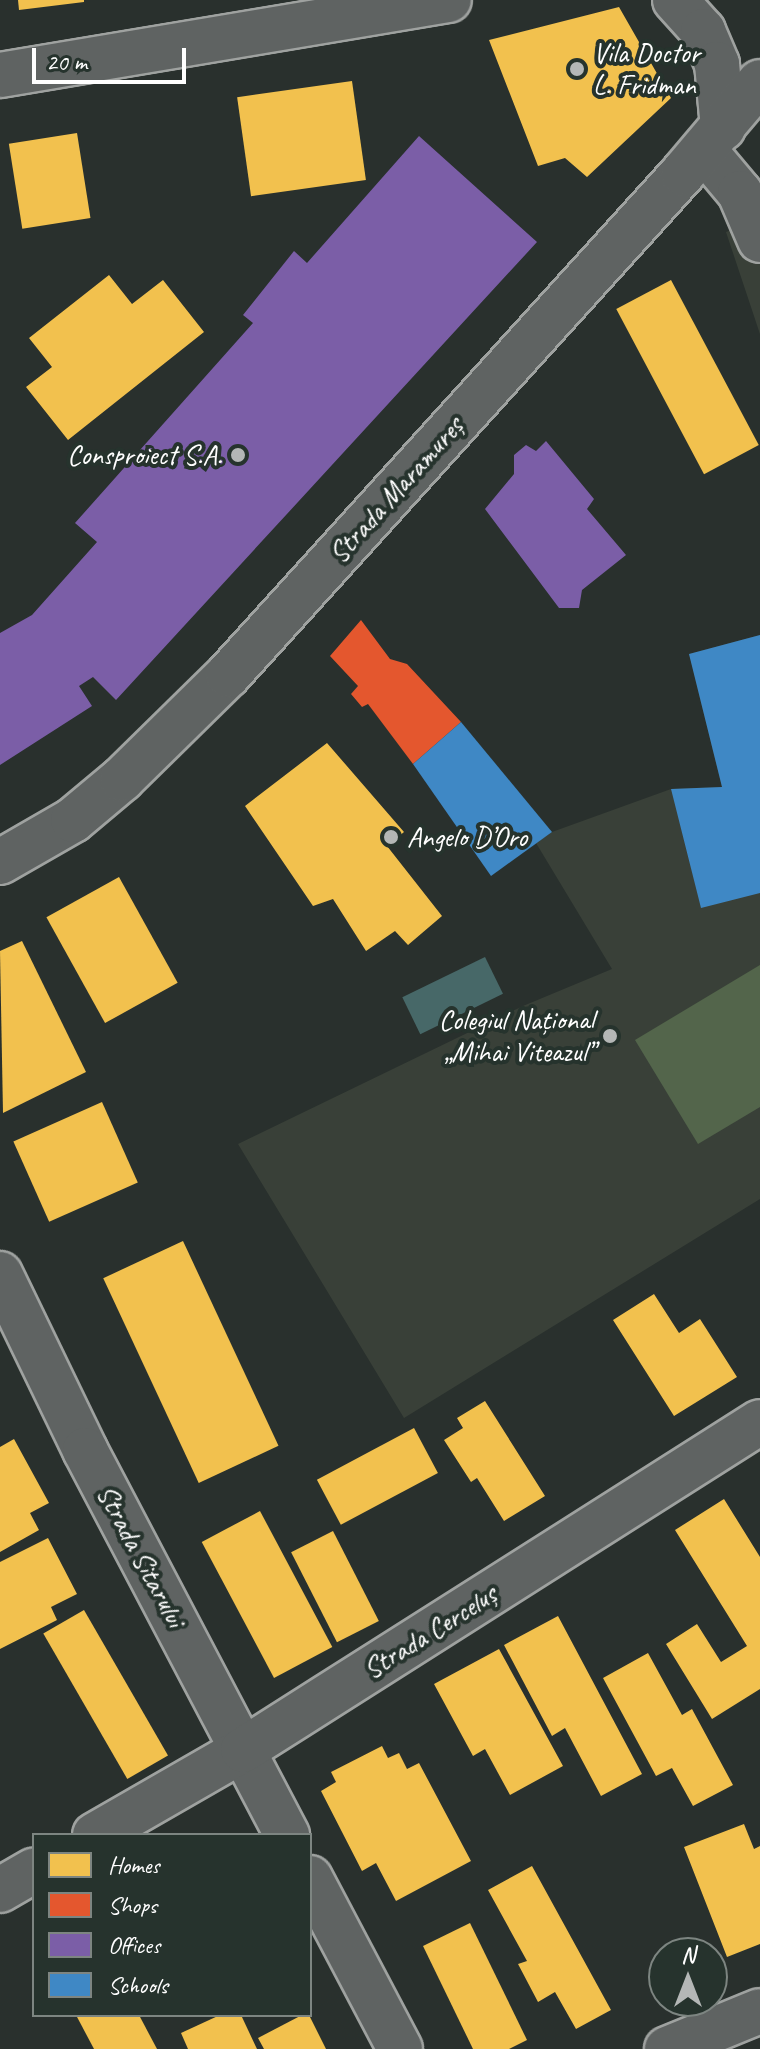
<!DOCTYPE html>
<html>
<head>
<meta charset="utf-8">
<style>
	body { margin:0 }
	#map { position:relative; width:760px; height:2049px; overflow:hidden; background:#29302d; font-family:Caveat,sans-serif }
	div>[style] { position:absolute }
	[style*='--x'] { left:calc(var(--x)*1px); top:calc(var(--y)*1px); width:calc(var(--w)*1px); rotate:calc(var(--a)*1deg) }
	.built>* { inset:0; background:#394038 }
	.green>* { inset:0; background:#53654b }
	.water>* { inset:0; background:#476868; transform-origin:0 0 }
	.homes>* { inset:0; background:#f2c14e; transform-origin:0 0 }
	.shops>* { inset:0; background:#e4572e }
	.offices>* { inset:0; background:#7b5ea7 }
	.schools>* { inset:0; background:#3f88c5 }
	.roads { filter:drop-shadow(2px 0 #9fa2a0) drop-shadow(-2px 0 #9fa2a0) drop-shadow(0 2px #9fa2a0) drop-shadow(0 -2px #9fa2a0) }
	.minor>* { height:44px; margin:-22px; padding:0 22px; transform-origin:22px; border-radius:22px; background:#5f6362 }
	.dots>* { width:22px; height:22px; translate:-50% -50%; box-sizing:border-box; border:4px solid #26332d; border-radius:50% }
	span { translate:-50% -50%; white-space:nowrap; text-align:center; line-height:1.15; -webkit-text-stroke:8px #26332d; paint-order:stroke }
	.poi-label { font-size:28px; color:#fff }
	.left { translate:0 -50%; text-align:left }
	.right { translate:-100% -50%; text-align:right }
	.street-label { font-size:28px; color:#fff }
	.legend { position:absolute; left:32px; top:1833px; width:280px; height:184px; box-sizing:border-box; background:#26332d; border:2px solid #7d8581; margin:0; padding:10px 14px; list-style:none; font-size:24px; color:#fff }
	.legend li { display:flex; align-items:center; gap:16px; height:40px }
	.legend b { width:40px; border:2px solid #7d8581 }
	.north { position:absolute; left:648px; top:1937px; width:80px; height:80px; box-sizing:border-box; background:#26332d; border:2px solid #7d8581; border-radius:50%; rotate:0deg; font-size:22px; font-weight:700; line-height:32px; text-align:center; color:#fff }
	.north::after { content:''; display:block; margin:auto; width:28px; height:36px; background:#b4b7b6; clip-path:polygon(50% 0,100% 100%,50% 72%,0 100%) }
	.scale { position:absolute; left:32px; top:48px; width:154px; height:36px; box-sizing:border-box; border:4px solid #fff; border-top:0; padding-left:10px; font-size:24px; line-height:28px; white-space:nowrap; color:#fff; -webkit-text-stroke:6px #26332d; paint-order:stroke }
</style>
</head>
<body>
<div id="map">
	<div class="built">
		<div style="clip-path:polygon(760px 219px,760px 334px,726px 232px)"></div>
		<div style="clip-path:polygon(760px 635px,760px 1199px,404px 1418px,238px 1144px,523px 1006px,612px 969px,536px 843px,552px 832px,671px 789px,722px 787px,689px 654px)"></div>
	</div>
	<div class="green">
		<div style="clip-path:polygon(760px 965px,760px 1107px,698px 1144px,635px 1040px)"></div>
	</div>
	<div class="water">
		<div style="left:485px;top:957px;width:41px;height:92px;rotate:64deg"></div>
	</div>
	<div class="homes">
		<div style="clip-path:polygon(18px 0,84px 0,84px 2px,19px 10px)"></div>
		<div style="clip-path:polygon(619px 7px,671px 98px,587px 177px,565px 158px,538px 166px,489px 40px)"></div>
		<div style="left:352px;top:81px;width:100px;height:116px;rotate:82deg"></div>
		<div style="left:77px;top:133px;width:86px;height:69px;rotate:81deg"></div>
		<div style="clip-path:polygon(109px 275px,132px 304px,163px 280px,204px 332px,68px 440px,26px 387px,52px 367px,29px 338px)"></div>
		<div style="left:671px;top:280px;width:187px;height:62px;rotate:62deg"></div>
		<div style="clip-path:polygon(327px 743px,404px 832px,387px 846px,442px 916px,408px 945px,395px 931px,366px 951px,333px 899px,313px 906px,245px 806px)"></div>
		<div style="left:119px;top:877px;width:121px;height:83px;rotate:61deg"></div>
		<div style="clip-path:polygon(22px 941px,86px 1072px,3px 1113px,0 951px)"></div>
		<div style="left:102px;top:1102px;width:88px;height:97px;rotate:66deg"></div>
		<div style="left:183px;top:1241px;width:226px;height:88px;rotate:65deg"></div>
		<div style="clip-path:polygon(654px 1294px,679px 1333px,700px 1319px,737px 1377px,674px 1416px,613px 1320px)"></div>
		<div style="clip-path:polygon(485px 1401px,545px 1496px,504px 1521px,477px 1478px,471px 1482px,444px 1440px,463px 1428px,457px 1418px)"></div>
		<div style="left:414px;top:1428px;width:51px;height:110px;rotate:62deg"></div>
		<div style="clip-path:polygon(14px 1439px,49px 1503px,30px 1513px,39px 1530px,0 1552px,0 1447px)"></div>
		<div style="clip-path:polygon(724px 1499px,760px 1557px,760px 1689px,712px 1719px,666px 1644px,697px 1624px,721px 1662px,747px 1646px,675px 1530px)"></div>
		<div style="left:260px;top:1511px;width:154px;height:66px;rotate:62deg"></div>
		<div style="left:333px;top:1531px;width:101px;height:47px;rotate:63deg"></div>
		<div style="clip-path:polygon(48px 1538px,77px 1594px,51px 1607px,57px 1620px,0 1649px,0 1562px)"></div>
		<div style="left:84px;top:1610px;width:168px;height:47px;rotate:60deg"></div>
		<div style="clip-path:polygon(558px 1616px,642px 1774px,601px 1796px,565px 1728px,552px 1736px,504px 1645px)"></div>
		<div style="clip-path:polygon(499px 1649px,563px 1766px,510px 1795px,485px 1749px,473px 1756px,434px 1684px)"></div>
		<div style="clip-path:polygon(648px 1653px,682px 1715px,692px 1709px,733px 1785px,693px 1806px,672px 1768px,656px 1776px,603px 1678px)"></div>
		<div style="clip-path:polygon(382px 1746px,388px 1758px,399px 1753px,407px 1769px,419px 1763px,471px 1861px,396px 1901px,376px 1863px,362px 1871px,321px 1791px,336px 1782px,331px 1772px)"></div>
		<div style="clip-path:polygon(744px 1824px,754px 1849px,760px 1846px,760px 1944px,727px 1957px,684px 1847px)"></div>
		<div style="clip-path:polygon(532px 1866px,611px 2010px,576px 2029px,555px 1992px,538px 2002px,518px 1964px,527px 1961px,488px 1890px)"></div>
		<div style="clip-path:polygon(470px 1923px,527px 2040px,509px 2049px,473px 2049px,423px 1946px)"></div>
		<div style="clip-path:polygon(76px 2015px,139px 2015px,157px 2049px,94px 2049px)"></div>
		<div style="clip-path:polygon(220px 2015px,241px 2015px,257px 2049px,188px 2049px,181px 2033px)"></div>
		<div style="clip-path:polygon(302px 2015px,309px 2015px,326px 2049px,264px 2049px,258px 2038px)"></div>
	</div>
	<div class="shops">
		<div style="clip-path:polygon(361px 620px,390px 659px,407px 664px,461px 722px,413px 764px,368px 704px,362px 707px,351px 694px,358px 686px,330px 656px)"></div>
	</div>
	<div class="offices">
		<div style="clip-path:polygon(419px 136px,537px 242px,116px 700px,93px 677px,79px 686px,92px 706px,0 765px,0 633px,32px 615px,97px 542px,75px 523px,253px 323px,243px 315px,294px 251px,307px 263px)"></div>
		<div style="clip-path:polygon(546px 441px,594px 499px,587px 509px,626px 555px,582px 590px,579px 608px,559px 608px,485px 509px,514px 474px,514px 455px,526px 445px,536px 451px)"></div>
	</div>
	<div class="schools">
		<div style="clip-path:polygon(760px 635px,760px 893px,701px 908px,671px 789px,722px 787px,689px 654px)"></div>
		<div style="clip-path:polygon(461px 722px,552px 832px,491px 876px,413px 764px)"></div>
	</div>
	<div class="roads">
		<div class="minor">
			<div style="--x:675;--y:0;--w:42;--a:47.9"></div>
			<div style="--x:703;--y:31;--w:36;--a:67"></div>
			<div style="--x:717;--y:64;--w:64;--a:84.6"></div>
			<div style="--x:0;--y:75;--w:455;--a:-9.5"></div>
			<div style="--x:704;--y:150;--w:56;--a:50.1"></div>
			<div style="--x:740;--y:193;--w:51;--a:66.9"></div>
			<div style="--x:0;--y:862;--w:84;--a:-29.9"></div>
			<div style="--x:73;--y:820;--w:64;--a:-39.9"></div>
			<div style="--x:122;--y:779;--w:148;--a:-44.5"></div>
			<div style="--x:228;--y:675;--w:678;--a:-47.81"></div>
			<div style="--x:683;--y:173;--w:119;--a:-49.8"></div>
			<div style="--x:0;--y:1274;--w:195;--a:64.2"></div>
			<div style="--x:85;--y:1450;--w:435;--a:62.3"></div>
			<div style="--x:95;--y:1835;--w:171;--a:-29.9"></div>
			<div style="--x:243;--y:1750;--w:612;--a:-32.39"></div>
			<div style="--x:310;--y:1878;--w:193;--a:62.2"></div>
			<div style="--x:0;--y:1890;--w:39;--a:-30"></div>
			<div style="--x:667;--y:2049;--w:100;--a:-22.2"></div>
		</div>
	</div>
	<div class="dots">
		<div style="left:577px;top:69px;background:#b4b7b6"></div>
		<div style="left:238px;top:455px;background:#b4b7b6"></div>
		<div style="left:391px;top:837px;background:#b4b7b6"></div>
		<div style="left:610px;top:1036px;background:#b4b7b6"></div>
	</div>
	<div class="poi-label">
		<span class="left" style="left:593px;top:69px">Vila Doctor<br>L. Fridman</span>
		<span class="right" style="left:222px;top:455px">Consproiect S.A.</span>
		<span class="left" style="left:407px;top:837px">Angelo D’Oro</span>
		<span class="right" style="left:594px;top:1036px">Colegiul Național<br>„Mihai Viteazul”</span>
	</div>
	<div class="street-label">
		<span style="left:396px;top:490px;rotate:-48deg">Strada Maramureș</span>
		<span style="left:141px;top:1556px;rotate:62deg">Strada Sitarului</span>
		<span style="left:430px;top:1632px;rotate:-32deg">Strada Cerceluș</span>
	</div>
	<ul class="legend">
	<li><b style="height:22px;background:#f2c14e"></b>Homes</li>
	<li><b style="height:22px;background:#e4572e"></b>Shops</li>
	<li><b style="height:22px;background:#7b5ea7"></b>Offices</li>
	<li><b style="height:22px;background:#3f88c5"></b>Schools</li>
	</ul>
	<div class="north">N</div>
	<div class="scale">20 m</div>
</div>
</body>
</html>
